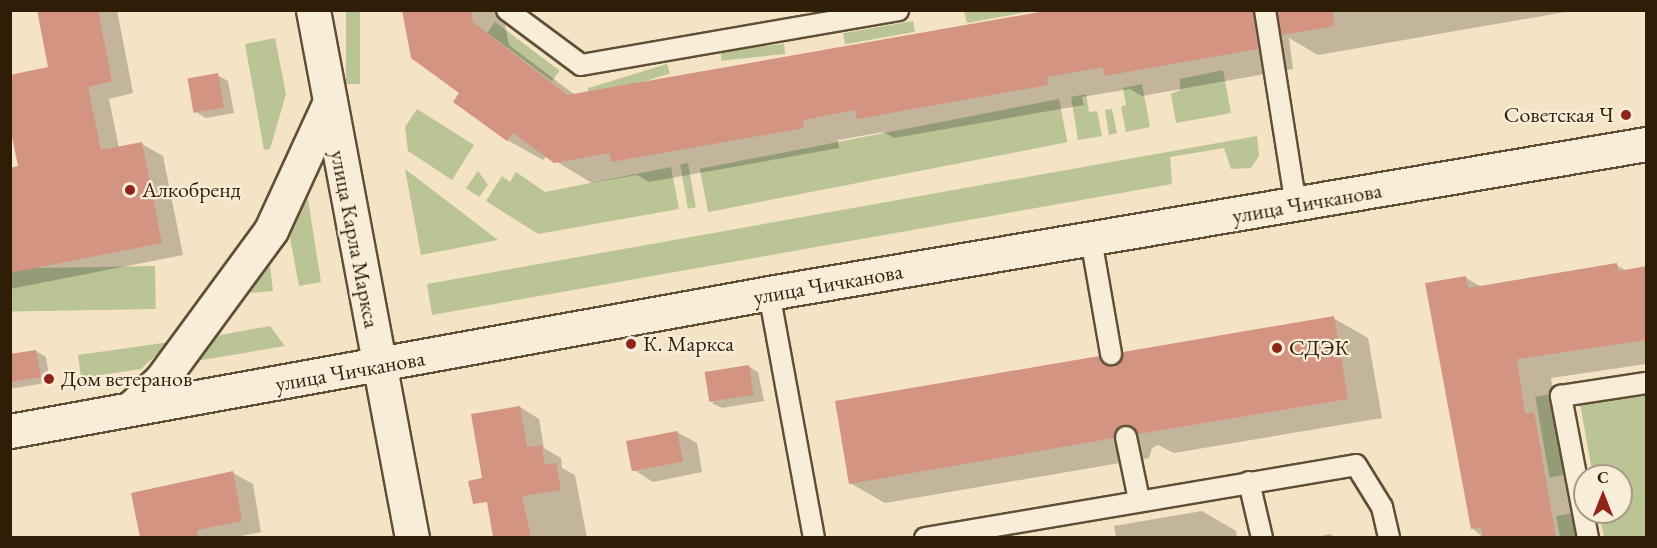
<!DOCTYPE html>
<html>
<head>
<meta charset="utf-8">
<style>
	body { margin:0 }
	#map { position:relative; width:1657px; height:548px; overflow:hidden; background:#f4e3c4; font-family:"EB Garamond",serif }
	div>[style] { position:absolute }
	[style*='--x'] { left:calc(var(--x)*1px); top:calc(var(--y)*1px); width:calc(var(--w)*1px); rotate:calc(var(--a)*1deg) }
	.green>* { inset:0; background:#bac495; transform-origin:0 0 }
	.shadow>* { inset:0; background:#0003 }
	.building>* { inset:0; background:#d49482; transform-origin:0 0 }
	.roads { filter:drop-shadow(2px 0 #604e36) drop-shadow(-2px 0 #604e36) drop-shadow(0 2px #604e36) drop-shadow(0 -2px #604e36) }
	.service>* { height:20px; margin:-10px; padding:0 10px; transform-origin:10px; border-radius:10px; background:#f8edd9 }
	.tertiary>* { height:33px; margin:-16.5px; padding:0 16.5px; transform-origin:16.5px; border-radius:16.5px; background:#f8edd9 }
	.secondary>* { height:33px; margin:-16.5px; padding:0 16.5px; transform-origin:16.5px; border-radius:16.5px; background:#f8edd9 }
	.dots>* { width:16px; height:16px; translate:-50% -50%; box-sizing:border-box; border:3px solid #f8edd9; border-radius:50% }
	span { translate:-50% -50%; white-space:nowrap; text-align:center; line-height:1.15; -webkit-text-stroke:4.5px #f8edd9; paint-order:stroke }
	.poi-label { font-size:22px; color:#2f1d07 }
	.right { translate:-100% -50%; text-align:right }
	.left { translate:0 -50%; text-align:left }
	.street-label { font-size:22px; color:#2f1d07 }
	.frame { position:absolute; inset:0; border:12px solid #2f1d07; pointer-events:none }
	.north { position:absolute; left:1573px; top:464px; width:60px; height:60px; box-sizing:border-box; background:#f8edd9; border:2px solid #a89a85; border-radius:50%; rotate:0deg; font-size:16px; font-weight:700; line-height:24px; text-align:center; color:#2f1d07 }
	.north::after { content:''; display:block; margin:auto; width:21px; height:27px; background:#8f2418; clip-path:polygon(50% 0,100% 100%,50% 72%,0 100%) }
</style>
</head>
<body>
<div id="map">
	<div class="green">
		<div style="clip-path:polygon(976px 10px,1033px 10px,1033px 11px,967px 23px,964px 12px)"></div>
		<div style="left:346px;top:11px;width:14px;height:73px"></div>
		<div style="left:913px;top:21px;width:11px;height:71px;rotate:80deg"></div>
		<div style="left:495px;top:22px;width:81px;height:13px;rotate:37deg"></div>
		<div style="clip-path:polygon(275px 38px,286px 94px,270px 149px,264px 150px,245px 44px)"></div>
		<div style="left:784px;top:44px;width:10px;height:64px;rotate:84deg"></div>
		<div style="left:667px;top:64px;width:10px;height:83px;rotate:73deg"></div>
		<div style="clip-path:polygon(1223px 70px,1231px 113px,1176px 123px,1171px 94px,1180px 90px,1180px 79px)"></div>
		<div style="clip-path:polygon(1142px 84px,1150px 127px,1126px 132px,1121px 107px,1126px 105px,1123px 88px)"></div>
		<div style="clip-path:polygon(1086px 94px,1089px 112px,1097px 111px,1102px 136px,1078px 140px,1071px 97px)"></div>
		<div style="left:1059px;top:99px;width:44px;height:366px;rotate:79deg"></div>
		<div style="clip-path:polygon(417px 109px,474px 145px,452px 180px,408px 151px,405px 127px)"></div>
		<div style="clip-path:polygon(1112px 109px,1117px 133px,1109px 135px,1105px 110px)"></div>
		<div style="clip-path:polygon(1257px 136px,1259px 156px,1251px 168px,1231px 169px,1224px 148px,1170px 157px,1172px 184px,432px 315px,427px 284px)"></div>
		<div style="left:688px;top:163px;width:45px;height:8px;rotate:80deg"></div>
		<div style="clip-path:polygon(671px 167px,679px 209px,538px 234px,486px 201px,502px 176px,510px 182px,516px 172px,545px 192px)"></div>
		<div style="clip-path:polygon(405px 169px,498px 240px,421px 255px)"></div>
		<div style="clip-path:polygon(478px 171px,488px 185px,479px 197px,466px 188px)"></div>
		<div style="clip-path:polygon(304px 174px,321px 282px,299px 286px,284px 205px)"></div>
		<div style="clip-path:polygon(267px 241px,273px 291px,251px 293px,250px 283px)"></div>
		<div style="left:155px;top:266px;width:43px;height:146px;rotate:89deg"></div>
		<div style="clip-path:polygon(270px 326px,285px 346px,196px 361px,195px 349px,210px 337px)"></div>
		<div style="clip-path:polygon(170px 342px,141px 369px,81px 378px,78px 355px)"></div>
		<div style="left:1551px;top:394px;width:82px;height:16px;rotate:80deg"></div>
		<div style="clip-path:polygon(1646px 394px,1646px 537px,1604px 537px,1599px 512px,1621px 512px,1621px 476px,1593px 476px,1580px 404px)"></div>
		<div style="clip-path:polygon(1573px 513px,1578px 537px,1560px 537px,1556px 516px)"></div>
	</div>
	<div class="shadow">
		<div style="clip-path:polygon(39px 10px,117px 10px,133px 93px,109px 99px,119px 148px,142px 144px,163px 156px,183px 255px,10px 289px,10px 169px,20px 168px,50px 69px)"></div>
		<div style="clip-path:polygon(404px 10px,502px 10px,509px 45px,575px 95px,1062px 10px,1577px 10px,1318px 55px,1289px 38px,1293px 69px,1142px 96px,1130px 89px,1082px 97px,1084px 105px,894px 138px,883px 132px,838px 140px,839px 148px,649px 182px,637px 175px,592px 183px,547px 156px,543px 160px,507px 140px,461px 93px)"></div>
		<div style="clip-path:polygon(217px 75px,228px 81px,234px 113px,206px 118px,196px 112px)"></div>
		<div style="clip-path:polygon(1616px 265px,1627px 271px,1646px 268px,1646px 364px,1551px 378px,1559px 428px,1586px 538px,1484px 538px,1472px 528px,1466px 278px,1482px 287px)"></div>
		<div style="clip-path:polygon(1333px 318px,1368px 338px,1382px 418px,1174px 453px,1158px 445px,1152px 448px,1149px 458px,885px 503px,850px 483px,1099px 358px,1114px 367px)"></div>
		<div style="clip-path:polygon(36px 351px,46px 357px,50px 382px,10px 389px,10px 356px)"></div>
		<div style="clip-path:polygon(748px 366px,758px 372px,764px 401px,722px 408px,712px 403px)"></div>
		<div style="clip-path:polygon(520px 407px,539px 419px,544px 448px,561px 458px,562px 468px,575px 475px,587px 538px,494px 538px,473px 415px)"></div>
		<div style="clip-path:polygon(677px 432px,697px 443px,702px 472px,653px 482px,634px 470px)"></div>
		<div style="clip-path:polygon(233px 473px,253px 484px,261px 532px,231px 538px,142px 538px,132px 494px)"></div>
		<div style="clip-path:polygon(1202px 511px,1236px 531px,1237px 538px,1116px 538px,1114px 526px)"></div>
		<div style="clip-path:polygon(1330px 534px,1336px 538px,1312px 538px)"></div>
	</div>
	<div class="building">
		<div style="clip-path:polygon(37px 10px,98px 10px,112px 81px,88px 87px,101px 150px,142px 142px,162px 243px,10px 273px,10px 168px,18px 166px,10px 127px,10px 75px,48px 67px)"></div>
		<div style="clip-path:polygon(402px 10px,471px 10px,473px 22px,567px 95px,1051px 10px,1253px 10px,1258px 49px,1104px 76px,1103px 67px,1047px 77px,1048px 85px,857px 119px,855px 110px,803px 120px,804px 128px,611px 162px,610px 153px,554px 163px,513px 133px,507px 141px,453px 102px,459px 93px,411px 58px)"></div>
		<div style="clip-path:polygon(1277px 10px,1333px 10px,1334px 26px,1281px 35px)"></div>
		<div style="left:218px;top:73px;width:35px;height:31px;rotate:80deg"></div>
		<div style="clip-path:polygon(1617px 263px,1618px 271px,1647px 266px,1647px 340px,1517px 359px,1525px 414px,1534px 412px,1556px 537px,1483px 537px,1481px 527px,1471px 529px,1425px 283px,1466px 276px,1468px 288px)"></div>
		<div style="clip-path:polygon(1334px 316px,1348px 399px,1138px 434px,1135px 429px,1124px 425px,1118px 428px,1114px 438px,849px 484px,835px 401px,1099px 356px,1102px 362px,1112px 366px,1119px 363px,1123px 352px)"></div>
		<div style="clip-path:polygon(36px 350px,41px 377px,10px 382px,10px 354px)"></div>
		<div style="left:749px;top:365px;width:30px;height:45px;rotate:81deg"></div>
		<div style="clip-path:polygon(520px 406px,527px 447px,542px 445px,545px 465px,556px 463px,561px 490px,522px 496px,531px 537px,493px 537px,487px 502px,473px 504px,468px 481px,482px 478px,471px 414px)"></div>
		<div style="left:677px;top:431px;width:31px;height:52px;rotate:79deg"></div>
		<div style="clip-path:polygon(233px 471px,242px 521px,197px 530px,198px 537px,140px 537px,131px 493px)"></div>
	</div>
	<div class="roads">
		<div class="service">
			<div style="--x:507;--y:10;--w:92;--a:36.6"></div>
			<div style="--x:581;--y:65;--w:322;--a:-9.8"></div>
			<div style="--x:1265;--y:10;--w:197;--a:81"></div>
			<div style="--x:1091;--y:239;--w:117;--a:80.1"></div>
			<div style="--x:769;--y:293;--w:249;--a:79.6"></div>
			<div style="--x:1126;--y:437;--w:64;--a:78.3"></div>
			<div style="--x:1249;--y:482;--w:57;--a:76.9"></div>
			<div style="--x:925;--y:538;--w:437;--a:-9.6"></div>
			<div style="--x:1356;--y:465;--w:49;--a:58.2"></div>
			<div style="--x:1382;--y:507;--w:32;--a:77"></div>
			<div style="--x:1588;--y:538;--w:145;--a:-100.8"></div>
			<div style="--x:1561;--y:396;--w:86;--a:-8.7"></div>
		</div>
		<div class="tertiary">
			<div style="--x:130;--y:409;--w:42;--a:-43.1"></div>
			<div style="--x:161;--y:380;--w:186;--a:-53.7"></div>
			<div style="--x:271;--y:230;--w:141;--a:-65.3"></div>
		</div>
		<div class="secondary">
			<div style="--x:313;--y:10;--w:537;--a:79.38"></div>
			<div style="--x:10;--y:431;--w:771;--a:-10.3"></div>
			<div style="--x:769;--y:293;--w:890;--a:-9.64"></div>
		</div>
	</div>
	<div class="dots">
		<div style="left:1626px;top:115px;background:#8f2418"></div>
		<div style="left:130px;top:190px;background:#8f2418"></div>
		<div style="left:631px;top:344px;background:#8f2418"></div>
		<div style="left:1277px;top:348px;background:#8f2418"></div>
		<div style="left:49px;top:379px;background:#8f2418"></div>
	</div>
	<div class="poi-label">
		<span class="right" style="left:1614px;top:115px">Советская Ч</span>
		<span class="left" style="left:142px;top:190px">Алкобренд</span>
		<span class="left" style="left:643px;top:344px">К. Маркса</span>
		<span class="left" style="left:1289px;top:348px">СДЭК</span>
		<span class="left" style="left:61px;top:379px">Дом ветеранов</span>
	</div>
	<div class="street-label">
		<span style="left:1307px;top:203px;rotate:-10deg">улица Чичканова</span>
		<span style="left:355px;top:239px;rotate:79deg">улица Карла Маркса</span>
		<span style="left:828px;top:284px;rotate:-10deg">улица Чичканова</span>
		<span style="left:350px;top:371px;rotate:-10deg">улица Чичканова</span>
	</div>
	<div class="frame"></div>
	<div class="north">С</div>
</div>
</body>
</html>
